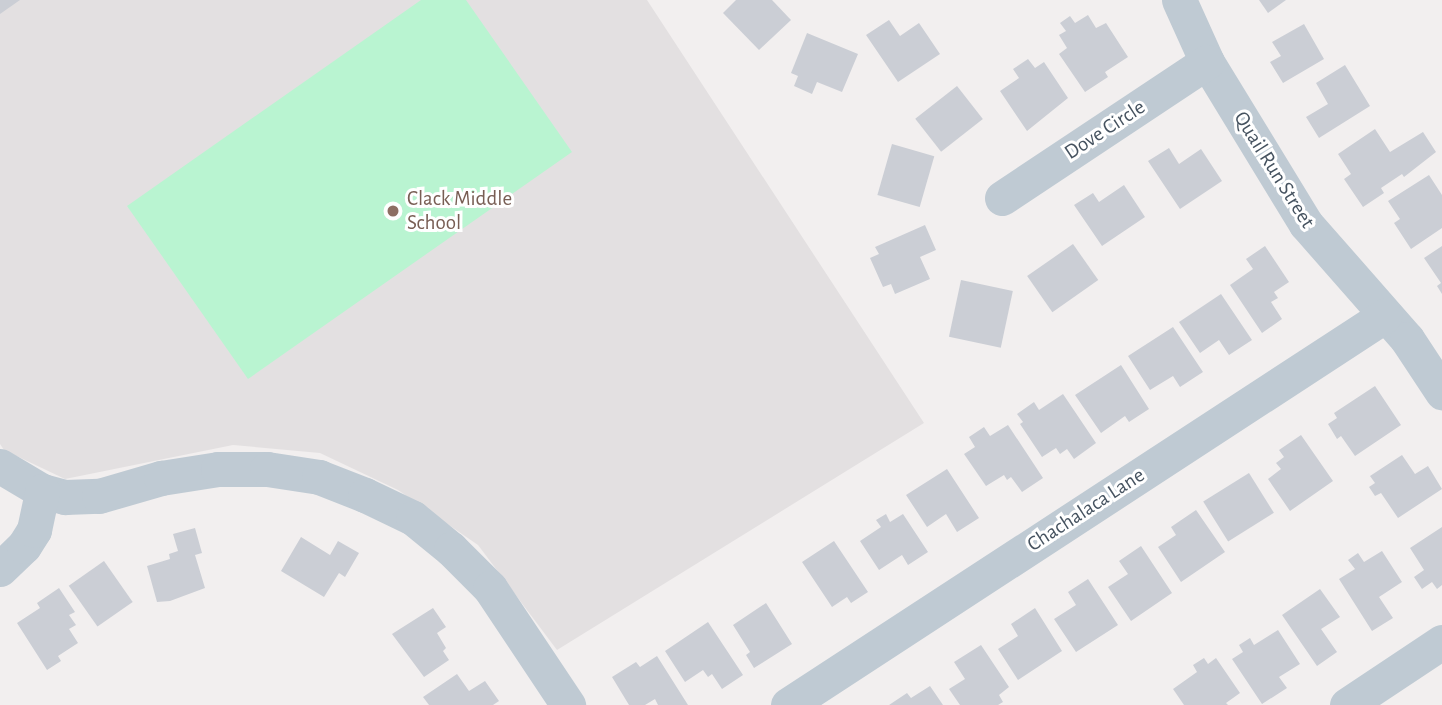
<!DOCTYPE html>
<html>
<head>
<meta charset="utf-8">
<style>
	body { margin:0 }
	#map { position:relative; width:1442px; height:705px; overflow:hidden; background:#f2efef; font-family:"Alegreya Sans",sans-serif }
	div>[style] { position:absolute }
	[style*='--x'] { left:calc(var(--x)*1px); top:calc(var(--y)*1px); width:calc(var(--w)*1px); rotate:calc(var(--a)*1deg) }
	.education>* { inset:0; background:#e3e0e1 }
	.green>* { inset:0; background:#b9f4d1 }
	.building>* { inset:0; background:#cbced5; transform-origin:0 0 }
	.minor>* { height:35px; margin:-17.5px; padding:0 17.5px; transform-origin:17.5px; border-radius:17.5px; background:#bfcad3 }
	.dots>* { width:19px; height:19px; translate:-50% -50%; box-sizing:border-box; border:4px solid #fff; border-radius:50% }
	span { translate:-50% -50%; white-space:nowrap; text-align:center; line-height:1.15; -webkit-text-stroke:6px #fff; paint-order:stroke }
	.street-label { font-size:21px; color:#45525f }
	.education-label { font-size:21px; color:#785e54 }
	.left { translate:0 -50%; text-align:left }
</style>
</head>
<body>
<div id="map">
	<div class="education">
		<div style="clip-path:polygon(0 0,647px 0,924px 423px,557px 650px,478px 545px,398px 490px,320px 453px,233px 445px,65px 479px,4px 450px,0 444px)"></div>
	</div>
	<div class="green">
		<div style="clip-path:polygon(421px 0,466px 0,572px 152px,248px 379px,127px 206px)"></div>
	</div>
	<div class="building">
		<div style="clip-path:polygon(0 0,20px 0,0 14px)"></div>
		<div style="clip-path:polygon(736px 0,772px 0,791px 20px,759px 50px,723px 13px)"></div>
		<div style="clip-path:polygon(1259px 0,1286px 0,1268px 13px)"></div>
		<div style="clip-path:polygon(1088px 15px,1096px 28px,1106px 23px,1128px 57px,1105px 72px,1108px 77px,1085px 92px,1059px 54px,1067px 48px,1059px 35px,1066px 31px,1060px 23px,1070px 16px,1075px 23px)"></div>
		<div style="clip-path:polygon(889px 20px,900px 36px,919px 23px,940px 54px,898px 82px,866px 35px)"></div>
		<div style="clip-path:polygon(1304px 24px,1324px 59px,1283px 83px,1270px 62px,1281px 56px,1272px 42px)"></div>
		<div style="clip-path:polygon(807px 33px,858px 54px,842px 92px,817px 82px,812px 94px,794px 86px,798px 76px,791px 73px)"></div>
		<div style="clip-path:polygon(1028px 59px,1035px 68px,1044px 62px,1068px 98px,1027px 131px,1000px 91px,1019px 78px,1013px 69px)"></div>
		<div style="clip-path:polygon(1345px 65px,1370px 106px,1319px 138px,1306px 117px,1328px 104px,1316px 83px)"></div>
		<div style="left:957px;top:86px;width:42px;height:53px;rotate:52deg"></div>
		<div style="clip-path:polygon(1375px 129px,1390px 152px,1423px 132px,1436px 152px,1404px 177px,1402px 174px,1381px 188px,1384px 193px,1363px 207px,1344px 179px,1351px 174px,1338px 154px)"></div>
		<div style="left:892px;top:144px;width:44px;height:53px;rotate:16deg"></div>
		<div style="clip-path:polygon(1169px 148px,1179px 164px,1201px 149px,1222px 181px,1180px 209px,1148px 161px)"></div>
		<div style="clip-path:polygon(1429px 175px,1442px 195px,1442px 228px,1411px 249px,1394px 223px,1400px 219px,1388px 201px)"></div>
		<div style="clip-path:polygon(1124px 185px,1145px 217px,1102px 246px,1074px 205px,1093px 193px,1099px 202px)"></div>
		<div style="clip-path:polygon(925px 225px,936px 250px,920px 257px,930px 279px,895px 294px,891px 284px,883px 287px,870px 258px,879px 254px,875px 247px)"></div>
		<div style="left:1073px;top:244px;width:44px;height:56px;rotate:55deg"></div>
		<div style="clip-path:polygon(1265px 246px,1289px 282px,1274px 292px,1278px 298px,1271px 302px,1282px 319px,1262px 333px,1230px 285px,1253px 269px,1246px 259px)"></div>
		<div style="clip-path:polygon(1442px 246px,1442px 294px,1437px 286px,1441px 283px,1424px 258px)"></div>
		<div style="left:961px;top:280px;width:53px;height:58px;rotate:12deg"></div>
		<div style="clip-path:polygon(1221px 294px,1252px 340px,1229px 355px,1219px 340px,1200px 353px,1179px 322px)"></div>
		<div style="clip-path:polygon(1173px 327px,1203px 372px,1180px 387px,1173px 376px,1150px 390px,1128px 356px)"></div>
		<div style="clip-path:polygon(1121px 365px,1149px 409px,1129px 422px,1125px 416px,1101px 433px,1075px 395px)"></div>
		<div style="clip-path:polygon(1375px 386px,1401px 425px,1355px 456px,1341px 436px,1337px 439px,1328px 424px,1337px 418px,1334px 413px)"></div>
		<div style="clip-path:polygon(1063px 394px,1096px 443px,1074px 459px,1067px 449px,1060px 454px,1056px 448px,1042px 457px,1020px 424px,1023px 422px,1017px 414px,1034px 402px,1039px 410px)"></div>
		<div style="clip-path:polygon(1008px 425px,1043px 478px,1022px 492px,1011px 477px,1007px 480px,1004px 475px,986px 486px,964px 454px,975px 447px,969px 437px,984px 427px,990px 436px)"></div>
		<div style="clip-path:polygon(1301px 435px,1333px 481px,1290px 511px,1268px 479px,1281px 469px,1276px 463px,1284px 457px,1279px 450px)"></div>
		<div style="clip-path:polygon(1402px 455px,1415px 474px,1428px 466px,1442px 489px,1398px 518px,1381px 493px,1375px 496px,1369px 487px,1375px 483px,1370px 476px)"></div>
		<div style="clip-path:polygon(947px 469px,979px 518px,957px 532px,946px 514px,927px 527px,906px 495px)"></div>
		<div style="left:1249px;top:473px;width:47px;height:54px;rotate:58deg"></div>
		<div style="clip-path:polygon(1196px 510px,1225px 552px,1181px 582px,1158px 547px,1176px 535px,1171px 527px)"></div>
		<div style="clip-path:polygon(886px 514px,890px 522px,903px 514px,928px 552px,908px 565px,902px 555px,879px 570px,860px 541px,881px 527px,876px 520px)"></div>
		<div style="clip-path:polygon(1442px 527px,1442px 585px,1437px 589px,1432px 582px,1422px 589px,1414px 577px,1424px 570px,1410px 548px)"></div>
		<div style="clip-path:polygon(195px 528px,202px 553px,195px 555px,205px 588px,170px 601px,157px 602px,147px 566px,170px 559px,169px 554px,178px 551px,173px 534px)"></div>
		<div style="clip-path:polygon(301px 537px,330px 555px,338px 541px,359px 553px,345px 577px,339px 573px,324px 597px,281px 571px)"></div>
		<div style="clip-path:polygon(834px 541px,868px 592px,851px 603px,847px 597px,832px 607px,802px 562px)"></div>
		<div style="clip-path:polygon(1141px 546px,1172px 593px,1131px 621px,1108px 587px,1128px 574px,1119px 561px)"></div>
		<div style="clip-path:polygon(1382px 551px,1402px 582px,1379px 597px,1393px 618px,1372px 631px,1339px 579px,1355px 569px,1348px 560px,1358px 553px,1364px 562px)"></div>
		<div style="left:104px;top:561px;width:50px;height:43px;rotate:55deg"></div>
		<div style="clip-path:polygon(1088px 579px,1118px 625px,1076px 652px,1054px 619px,1076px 605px,1068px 592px)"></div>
		<div style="clip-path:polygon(59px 588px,75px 612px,69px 615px,76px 625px,69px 629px,78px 643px,58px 656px,61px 661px,47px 670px,17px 623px,40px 608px,37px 603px)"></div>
		<div style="clip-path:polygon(1320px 589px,1340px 617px,1321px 629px,1337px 652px,1317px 666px,1282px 615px)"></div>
		<div style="clip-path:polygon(766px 603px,792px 644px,754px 668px,746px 655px,750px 652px,733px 625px)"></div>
		<div style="clip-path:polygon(433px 608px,446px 627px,437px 633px,446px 648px,443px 651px,449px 660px,424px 677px,392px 634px)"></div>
		<div style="clip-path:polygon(1035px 608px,1062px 651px,1018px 680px,998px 649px,1018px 636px,1011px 624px)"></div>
		<div style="clip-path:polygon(708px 622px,743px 675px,722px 689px,712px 674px,708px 677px,703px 670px,685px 682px,665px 651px)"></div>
		<div style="clip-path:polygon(1278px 630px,1300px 664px,1279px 677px,1287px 688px,1262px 704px,1232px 659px,1243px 652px,1239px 645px,1250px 638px,1254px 645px)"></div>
		<div style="clip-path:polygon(981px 645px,1009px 687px,999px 695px,1003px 702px,998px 705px,960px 705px,949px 689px,965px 679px,954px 662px)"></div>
		<div style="clip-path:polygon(657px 656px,688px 705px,658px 705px,655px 699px,645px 705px,629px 705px,612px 677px,636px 662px,640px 667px)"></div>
		<div style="clip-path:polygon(1204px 658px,1208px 664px,1216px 658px,1240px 693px,1226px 703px,1228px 705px,1184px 705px,1173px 689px,1197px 672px,1193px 665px)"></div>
		<div style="clip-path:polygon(457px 674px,469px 691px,485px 681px,499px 701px,493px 705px,429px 705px,423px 697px)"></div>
		<div style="clip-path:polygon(930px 686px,943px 705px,889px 705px,907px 693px,911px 698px)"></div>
	</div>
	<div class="minor">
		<div style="--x:1179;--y:0;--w:68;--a:65.7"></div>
		<div style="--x:1207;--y:62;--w:190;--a:58.6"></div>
		<div style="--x:1306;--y:224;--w:153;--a:48.7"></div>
		<div style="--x:1407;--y:339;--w:64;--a:56.6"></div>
		<div style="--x:1002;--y:198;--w:246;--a:-33.6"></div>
		<div style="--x:0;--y:466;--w:49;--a:30.8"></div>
		<div style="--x:42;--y:491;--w:24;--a:15"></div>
		<div style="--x:65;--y:497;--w:34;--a:-2"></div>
		<div style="--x:99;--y:496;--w:65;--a:-16.2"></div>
		<div style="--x:161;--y:478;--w:58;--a:-9"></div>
		<div style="--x:218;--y:469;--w:49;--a:0"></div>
		<div style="--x:267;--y:469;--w:53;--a:8.7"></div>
		<div style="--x:319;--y:477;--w:49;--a:21.4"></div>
		<div style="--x:365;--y:495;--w:53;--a:25.6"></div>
		<div style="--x:413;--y:518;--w:49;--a:39.2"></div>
		<div style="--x:451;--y:549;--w:55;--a:45"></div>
		<div style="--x:490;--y:588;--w:141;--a:56.3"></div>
		<div style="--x:0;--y:569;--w:33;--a:-44"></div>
		<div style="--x:24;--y:546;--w:19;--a:-58"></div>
		<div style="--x:34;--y:530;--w:40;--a:-78"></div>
		<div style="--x:788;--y:705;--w:712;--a:-33.13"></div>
		<div style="--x:1347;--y:705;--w:114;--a:-33.6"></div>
	</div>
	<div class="dots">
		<div style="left:393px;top:211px;background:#8d6e63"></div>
	</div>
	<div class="street-label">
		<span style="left:1105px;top:130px;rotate:-33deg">Dove Circle</span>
		<span style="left:1274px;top:170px;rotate:58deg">Quail Run Street</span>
		<span style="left:1086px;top:510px;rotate:-33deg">Chachalaca Lane</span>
	</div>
	<div class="education-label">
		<span class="left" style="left:407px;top:211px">Clack Middle<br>School</span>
	</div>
</div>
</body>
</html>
